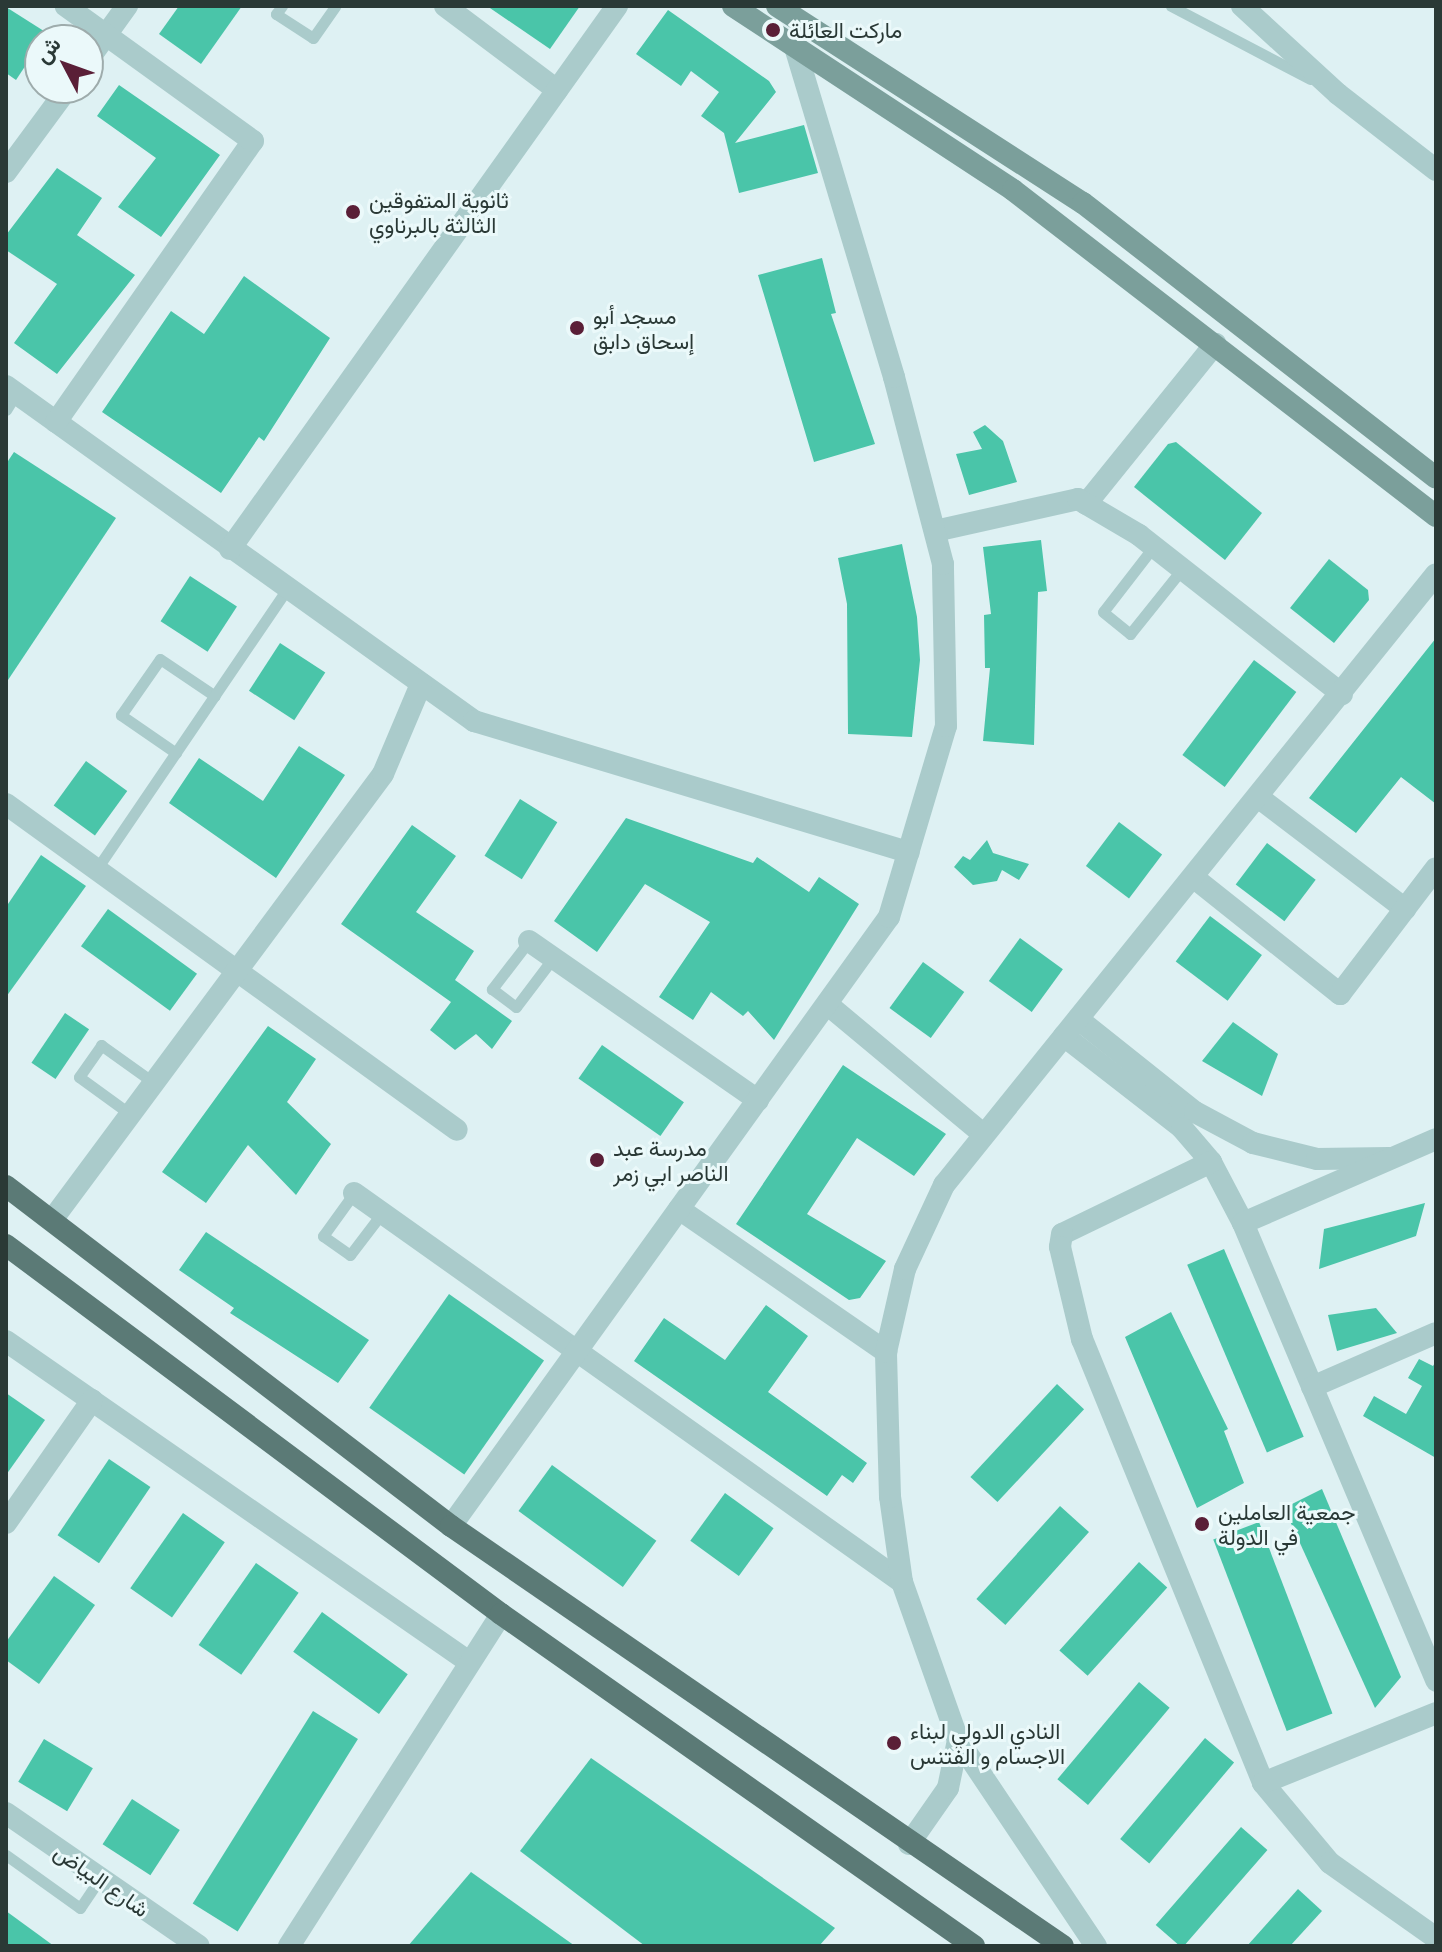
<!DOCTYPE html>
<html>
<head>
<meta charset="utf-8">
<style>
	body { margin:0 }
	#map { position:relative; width:1442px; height:1952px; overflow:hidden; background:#def1f3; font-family:Ubuntu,Vazirmatn,sans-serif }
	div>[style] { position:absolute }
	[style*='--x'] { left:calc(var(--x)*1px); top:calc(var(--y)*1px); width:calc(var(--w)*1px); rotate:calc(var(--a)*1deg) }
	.building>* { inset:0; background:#4ac5a9; transform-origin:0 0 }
	.service>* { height:11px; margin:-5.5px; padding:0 5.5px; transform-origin:5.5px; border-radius:5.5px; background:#aacbcb }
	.minor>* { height:22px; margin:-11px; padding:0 11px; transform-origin:11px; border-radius:11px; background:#aacbcb }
	.tertiary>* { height:22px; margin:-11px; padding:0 11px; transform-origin:11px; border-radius:11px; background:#aacbcb }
	.secondary>* { height:22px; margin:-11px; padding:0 11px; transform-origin:11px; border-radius:11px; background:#7b9f9b }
	.primary>* { height:22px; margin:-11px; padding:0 11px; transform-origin:11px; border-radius:11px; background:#5b7a76 }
	.dots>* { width:22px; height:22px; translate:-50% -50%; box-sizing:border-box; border:4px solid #ebf9fa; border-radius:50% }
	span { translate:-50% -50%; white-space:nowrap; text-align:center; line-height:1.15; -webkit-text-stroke:6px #ebf9fa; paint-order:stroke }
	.poi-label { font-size:22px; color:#2a3936 }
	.left { translate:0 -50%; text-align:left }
	.street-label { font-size:22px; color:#2a3936 }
	.frame { position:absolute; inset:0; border:8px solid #2a3936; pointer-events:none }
	.north { position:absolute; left:24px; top:24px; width:80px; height:80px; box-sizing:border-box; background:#ebf9fa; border:2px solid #9eacac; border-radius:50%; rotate:311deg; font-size:22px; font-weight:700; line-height:32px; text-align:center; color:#2a3936 }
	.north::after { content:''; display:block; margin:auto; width:28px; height:36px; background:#5a1f37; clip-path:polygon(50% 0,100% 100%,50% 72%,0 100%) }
</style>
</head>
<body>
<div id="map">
	<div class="building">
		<div style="clip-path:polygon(179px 6px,242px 6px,201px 64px,159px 34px)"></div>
		<div style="clip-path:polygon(487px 6px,580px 6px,550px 49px)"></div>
		<div style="clip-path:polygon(6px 7px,47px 33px,16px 80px,6px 73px)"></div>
		<div style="clip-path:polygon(668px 10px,769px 81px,776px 92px,735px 143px,804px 125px,818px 173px,739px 193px,724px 133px,701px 116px,719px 92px,691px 71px,681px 86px,636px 54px)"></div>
		<div style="clip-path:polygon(119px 85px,220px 155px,161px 237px,118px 207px,156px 158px,97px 116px)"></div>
		<div style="clip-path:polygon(57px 168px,102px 198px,77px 235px,135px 275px,57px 374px,14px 343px,57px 284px,6px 250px,6px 235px)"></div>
		<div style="clip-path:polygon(822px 258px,836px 313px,831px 314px,875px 444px,814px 462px,758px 275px)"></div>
		<div style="clip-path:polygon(244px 276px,330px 338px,264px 441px,259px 437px,221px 493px,102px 412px,171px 311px,204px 334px)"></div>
		<div style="clip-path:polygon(985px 425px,1003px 441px,1017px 482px,969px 495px,956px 454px,982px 449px,973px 432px)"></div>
		<div style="clip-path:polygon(1176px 442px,1262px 513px,1225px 560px,1134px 487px,1168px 444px)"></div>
		<div style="clip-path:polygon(14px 452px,116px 518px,6px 683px,6px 464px)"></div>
		<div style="clip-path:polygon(1041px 540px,1047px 591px,1038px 592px,1034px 745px,983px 741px,990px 668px,985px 668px,984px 615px,991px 614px,983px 547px)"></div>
		<div style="clip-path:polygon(902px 544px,917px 617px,920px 660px,912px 737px,848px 734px,847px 604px,838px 558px)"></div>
		<div style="clip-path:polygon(1329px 559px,1368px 590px,1369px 600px,1334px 643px,1290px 608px)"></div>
		<div style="left:190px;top:576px;width:56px;height:54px;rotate:33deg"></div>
		<div style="clip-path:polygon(1436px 638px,1436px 804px,1401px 777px,1356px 833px,1309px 798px)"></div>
		<div style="left:280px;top:643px;width:54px;height:57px;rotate:33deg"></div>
		<div style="left:1254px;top:660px;width:53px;height:119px;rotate:37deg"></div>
		<div style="clip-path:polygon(299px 746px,345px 775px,276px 878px,169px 803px,199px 758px,263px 801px)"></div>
		<div style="left:86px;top:761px;width:51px;height:55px;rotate:36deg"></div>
		<div style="left:520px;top:799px;width:44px;height:67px;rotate:32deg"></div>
		<div style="clip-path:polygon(626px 818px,753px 863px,757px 857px,809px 892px,819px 877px,859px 904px,774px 1040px,748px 1011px,743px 1016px,711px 992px,693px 1020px,659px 997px,710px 922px,645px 884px,597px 952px,554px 921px)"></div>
		<div style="left:1119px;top:822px;width:54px;height:55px;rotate:37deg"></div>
		<div style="clip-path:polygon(412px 825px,456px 856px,416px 912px,474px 951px,455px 980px,512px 1021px,492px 1049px,476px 1034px,455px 1050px,430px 1030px,451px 1002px,341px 924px)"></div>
		<div style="clip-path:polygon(987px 840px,993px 853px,1029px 864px,1019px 880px,1002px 870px,997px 881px,973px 885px,954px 867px,963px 856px,970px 860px)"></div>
		<div style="left:1267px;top:843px;width:61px;height:52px;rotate:37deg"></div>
		<div style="clip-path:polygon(41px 855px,86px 886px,6px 997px,6px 907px)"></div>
		<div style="left:108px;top:909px;width:110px;height:46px;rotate:36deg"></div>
		<div style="left:1210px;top:916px;width:65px;height:57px;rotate:37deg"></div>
		<div style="left:1020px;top:938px;width:53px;height:53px;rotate:36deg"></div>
		<div style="left:923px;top:962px;width:51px;height:57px;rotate:36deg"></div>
		<div style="left:65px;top:1013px;width:29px;height:60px;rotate:34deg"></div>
		<div style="clip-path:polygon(1233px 1022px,1278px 1054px,1262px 1096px,1202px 1061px)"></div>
		<div style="clip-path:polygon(268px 1026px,316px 1059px,287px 1102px,331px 1144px,296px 1195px,248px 1145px,206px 1203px,162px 1172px)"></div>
		<div style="left:602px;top:1045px;width:100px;height:41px;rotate:35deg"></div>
		<div style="clip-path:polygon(843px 1065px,946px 1134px,914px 1176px,857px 1138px,807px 1214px,886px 1261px,860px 1298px,849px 1300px,736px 1224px)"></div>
		<div style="clip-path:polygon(1425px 1203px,1416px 1236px,1319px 1269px,1324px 1229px)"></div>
		<div style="clip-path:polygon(206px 1232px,369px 1340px,338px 1383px,230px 1313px,234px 1308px,179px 1270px)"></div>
		<div style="left:1224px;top:1249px;width:204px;height:40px;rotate:67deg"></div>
		<div style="left:449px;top:1294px;width:116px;height:139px;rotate:35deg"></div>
		<div style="clip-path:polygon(766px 1305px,808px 1336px,768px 1392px,867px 1463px,853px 1483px,842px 1475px,827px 1496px,634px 1361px,664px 1318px,725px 1360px)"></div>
		<div style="clip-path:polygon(1376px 1308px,1397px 1333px,1337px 1351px,1328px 1315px)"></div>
		<div style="clip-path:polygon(1171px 1312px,1228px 1429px,1224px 1431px,1244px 1483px,1197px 1508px,1125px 1337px)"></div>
		<div style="clip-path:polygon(1419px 1359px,1433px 1366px,1436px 1361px,1436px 1458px,1363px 1416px,1374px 1396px,1406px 1414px,1422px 1386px,1408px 1378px)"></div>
		<div style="left:1057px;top:1384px;width:37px;height:127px;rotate:43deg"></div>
		<div style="clip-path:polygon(6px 1393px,45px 1420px,6px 1475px)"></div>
		<div style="left:109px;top:1459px;width:50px;height:92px;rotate:34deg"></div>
		<div style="left:552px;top:1465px;width:129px;height:57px;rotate:36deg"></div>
		<div style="clip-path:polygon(1322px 1489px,1401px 1677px,1375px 1708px,1284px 1508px)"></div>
		<div style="left:725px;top:1493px;width:60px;height:59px;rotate:36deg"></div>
		<div style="left:1060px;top:1506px;width:39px;height:125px;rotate:42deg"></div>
		<div style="left:183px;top:1513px;width:51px;height:92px;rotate:35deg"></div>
		<div style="left:1259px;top:1522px;width:205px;height:49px;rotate:69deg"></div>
		<div style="left:1139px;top:1562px;width:38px;height:119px;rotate:42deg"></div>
		<div style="left:256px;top:1563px;width:52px;height:100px;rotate:35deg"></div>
		<div style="clip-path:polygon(54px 1576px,95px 1605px,39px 1684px,6px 1660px,6px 1642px)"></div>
		<div style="left:322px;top:1612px;width:106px;height:49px;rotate:36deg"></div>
		<div style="left:1139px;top:1682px;width:40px;height:127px;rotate:40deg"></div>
		<div style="left:313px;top:1711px;width:53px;height:227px;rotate:32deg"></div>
		<div style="left:1205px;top:1738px;width:38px;height:132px;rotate:40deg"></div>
		<div style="left:44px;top:1739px;width:57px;height:50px;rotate:31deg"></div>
		<div style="clip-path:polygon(591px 1758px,835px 1928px,819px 1946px,645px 1946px,520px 1851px)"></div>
		<div style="left:132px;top:1799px;width:57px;height:54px;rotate:33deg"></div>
		<div style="left:1241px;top:1827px;width:35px;height:130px;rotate:41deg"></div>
		<div style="clip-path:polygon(471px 1872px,575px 1946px,408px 1946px)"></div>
		<div style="clip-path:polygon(1298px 1889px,1322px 1911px,1290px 1946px,1247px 1946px)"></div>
		<div style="clip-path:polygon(6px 1911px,54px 1946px,6px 1946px)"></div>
	</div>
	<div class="service">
		<div style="--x:282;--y:6;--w:10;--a:127"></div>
		<div style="--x:276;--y:14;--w:44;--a:33"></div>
		<div style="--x:313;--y:38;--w:39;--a:-55"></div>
		<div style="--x:1171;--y:6;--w:157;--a:27.7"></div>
		<div style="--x:6;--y:410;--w:19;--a:-58"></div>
		<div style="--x:1154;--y:546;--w:83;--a:127.7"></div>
		<div style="--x:1103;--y:612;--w:35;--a:39"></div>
		<div style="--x:1130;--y:634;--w:83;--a:-51.3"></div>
		<div style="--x:176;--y:753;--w:67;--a:-145.4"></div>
		<div style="--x:121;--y:715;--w:68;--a:-55.1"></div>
		<div style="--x:160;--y:659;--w:66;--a:33.9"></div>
		<div style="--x:96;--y:870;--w:340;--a:-55.8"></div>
		<div style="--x:529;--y:941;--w:61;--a:127.6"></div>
		<div style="--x:492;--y:989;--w:30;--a:37"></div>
		<div style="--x:516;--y:1007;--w:61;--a:-52.9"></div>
		<div style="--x:130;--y:1114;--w:63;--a:-144"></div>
		<div style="--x:79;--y:1077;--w:39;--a:-55"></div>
		<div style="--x:101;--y:1045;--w:65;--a:35.6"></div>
		<div style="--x:354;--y:1193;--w:53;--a:125.8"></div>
		<div style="--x:323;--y:1236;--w:33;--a:35"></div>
		<div style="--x:350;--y:1255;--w:53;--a:-52.7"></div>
		<div style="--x:6;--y:1855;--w:91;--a:35.6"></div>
		<div style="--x:80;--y:1908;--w:36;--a:-56"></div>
	</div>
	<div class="minor">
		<div style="--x:445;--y:6;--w:140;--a:36.9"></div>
		<div style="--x:1242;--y:6;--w:130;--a:42.5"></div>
		<div style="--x:1338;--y:94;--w:124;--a:37.8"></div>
		<div style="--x:88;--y:60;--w:67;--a:-54.2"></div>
		<div style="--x:6;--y:172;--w:104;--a:-53.6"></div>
		<div style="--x:6;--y:386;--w:576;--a:35.6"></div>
		<div style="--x:474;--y:721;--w:454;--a:16.8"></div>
		<div style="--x:56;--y:422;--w:343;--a:-55"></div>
		<div style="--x:253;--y:141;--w:231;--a:-144.2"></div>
		<div style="--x:1086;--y:504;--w:206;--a:-51.1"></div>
		<div style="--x:935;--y:531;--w:147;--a:-12.6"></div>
		<div style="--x:1078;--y:499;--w:71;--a:30.5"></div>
		<div style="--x:1139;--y:535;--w:258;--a:38.1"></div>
		<div style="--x:230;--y:549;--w:667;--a:-54.52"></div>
		<div style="--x:1258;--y:797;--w:185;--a:37.3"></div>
		<div style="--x:6;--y:804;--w:556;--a:35.86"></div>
		<div style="--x:1193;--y:877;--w:188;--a:38.5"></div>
		<div style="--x:1340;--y:994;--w:158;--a:-52.7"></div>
		<div style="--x:529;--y:941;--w:279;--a:34.8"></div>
		<div style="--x:827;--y:1004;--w:204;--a:39.8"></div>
		<div style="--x:1078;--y:1019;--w:149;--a:38.5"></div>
		<div style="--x:1195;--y:1112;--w:66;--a:28.1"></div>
		<div style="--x:1253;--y:1143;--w:66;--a:14"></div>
		<div style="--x:1317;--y:1159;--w:72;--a:-0.8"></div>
		<div style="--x:1064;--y:1036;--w:150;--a:37.9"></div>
		<div style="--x:1182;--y:1128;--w:45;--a:49.5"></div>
		<div style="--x:1211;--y:1162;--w:69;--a:62.3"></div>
		<div style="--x:1243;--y:1223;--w:497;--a:67.1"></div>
		<div style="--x:1211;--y:1162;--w:165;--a:154.2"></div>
		<div style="--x:1062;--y:1234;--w:13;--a:99"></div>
		<div style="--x:1060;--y:1247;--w:95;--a:76.6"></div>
		<div style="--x:1082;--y:1339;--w:479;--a:67.8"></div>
		<div style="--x:1263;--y:1783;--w:104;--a:50.1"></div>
		<div style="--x:1330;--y:1863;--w:130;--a:35.3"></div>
		<div style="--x:354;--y:1193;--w:672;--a:35.37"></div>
		<div style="--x:679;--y:1209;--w:252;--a:34.6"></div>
		<div style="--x:52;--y:1220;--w:555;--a:-53.42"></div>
		<div style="--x:383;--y:774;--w:98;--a:-67.1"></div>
		<div style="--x:1243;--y:1223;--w:210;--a:-23.5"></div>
		<div style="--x:6;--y:1341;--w:563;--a:34.73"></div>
		<div style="--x:1312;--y:1387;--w:135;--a:-23.5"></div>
		<div style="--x:6;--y:1523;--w:150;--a:-55"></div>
		<div style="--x:451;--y:1526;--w:750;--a:-54.28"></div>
		<div style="--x:889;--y:917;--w:199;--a:-73.4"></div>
		<div style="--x:946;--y:726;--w:162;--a:-91.1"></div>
		<div style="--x:943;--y:564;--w:193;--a:-104.7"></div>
		<div style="--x:894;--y:377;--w:340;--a:-106.7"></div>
		<div style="--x:1263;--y:1783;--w:187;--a:-22"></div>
		<div style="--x:6;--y:1813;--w:234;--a:34.6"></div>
		<div style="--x:909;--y:1844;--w:68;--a:-55.1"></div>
		<div style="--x:948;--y:1788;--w:49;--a:-78.2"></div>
		<div style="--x:1096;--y:1946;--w:248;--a:-123.8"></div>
		<div style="--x:958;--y:1740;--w:168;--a:-109.5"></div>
		<div style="--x:902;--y:1582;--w:86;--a:-98"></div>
		<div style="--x:890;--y:1497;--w:145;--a:-91.6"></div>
		<div style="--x:886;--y:1352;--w:85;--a:-77.1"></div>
		<div style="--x:905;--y:1269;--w:93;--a:-65.1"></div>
		<div style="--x:944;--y:1185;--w:784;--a:-51.16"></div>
	</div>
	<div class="tertiary">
		<div style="--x:289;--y:1946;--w:394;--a:-57.4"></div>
	</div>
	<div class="secondary">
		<div style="--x:733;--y:6;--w:335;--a:33.3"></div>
		<div style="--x:1013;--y:190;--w:534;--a:37.62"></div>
		<div style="--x:777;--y:6;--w:364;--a:32.8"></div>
		<div style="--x:1083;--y:203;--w:447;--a:37.9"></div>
	</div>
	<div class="primary">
		<div style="--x:6;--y:1186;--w:560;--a:37.38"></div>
		<div style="--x:451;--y:1526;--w:742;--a:34.46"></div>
		<div style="--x:6;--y:1245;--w:617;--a:36.7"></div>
		<div style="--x:501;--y:1614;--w:578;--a:35.07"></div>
	</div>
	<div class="dots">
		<div style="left:773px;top:30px;background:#5a1f37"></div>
		<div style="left:353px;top:212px;background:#5a1f37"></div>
		<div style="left:577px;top:328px;background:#5a1f37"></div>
		<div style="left:597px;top:1160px;background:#5a1f37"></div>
		<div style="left:1202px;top:1524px;background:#5a1f37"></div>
		<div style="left:894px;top:1743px;background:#5a1f37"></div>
	</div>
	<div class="poi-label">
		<span class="left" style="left:789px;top:30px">ماركت العائلة</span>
		<span class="left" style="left:369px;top:212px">ثانوية المتفوقين<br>الثالثة بالبرناوي</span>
		<span class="left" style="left:593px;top:328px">مسجد أبو<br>إسحاق دابق</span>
		<span class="left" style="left:613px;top:1160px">مدرسة عبد<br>الناصر ابي زمر</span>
		<span class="left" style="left:1218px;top:1524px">جمعية العاملين<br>في الدولة</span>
		<span class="left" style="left:910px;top:1743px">النادي الدولي لبناء<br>الاجسام و الفتنس</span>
	</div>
	<div class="street-label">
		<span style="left:102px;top:1880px;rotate:35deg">شارع البياض</span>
	</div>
	<div class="frame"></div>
	<div class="north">ش</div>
</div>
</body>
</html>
